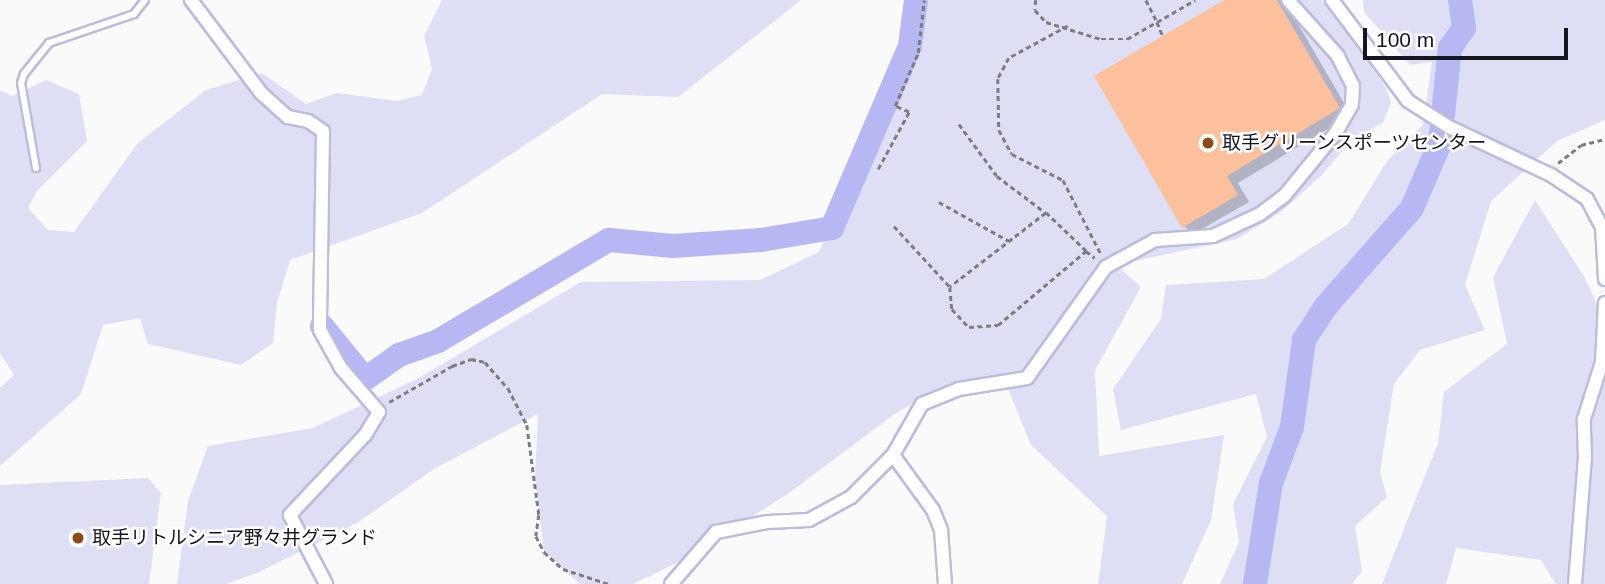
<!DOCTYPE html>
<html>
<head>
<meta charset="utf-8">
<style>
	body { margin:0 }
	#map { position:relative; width:1605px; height:584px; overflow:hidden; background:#fafafa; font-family:Helvetica,"Noto Sans JP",sans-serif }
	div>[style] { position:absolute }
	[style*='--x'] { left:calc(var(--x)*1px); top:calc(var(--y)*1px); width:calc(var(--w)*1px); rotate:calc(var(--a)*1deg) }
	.green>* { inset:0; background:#dedff5 }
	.shadow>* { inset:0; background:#0003 }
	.river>* { height:24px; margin:-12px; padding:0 12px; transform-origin:12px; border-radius:12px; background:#b6b7f3 }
	.building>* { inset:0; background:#fcc19c }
	.path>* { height:2.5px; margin-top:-1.25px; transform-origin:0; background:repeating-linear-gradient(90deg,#7c7c82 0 5px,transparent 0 8.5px) }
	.roads { filter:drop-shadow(2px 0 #bcbddb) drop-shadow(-2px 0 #bcbddb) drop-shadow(0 2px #bcbddb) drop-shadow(0 -2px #bcbddb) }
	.lane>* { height:6px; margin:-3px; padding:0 3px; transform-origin:3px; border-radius:3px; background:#fff }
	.street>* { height:12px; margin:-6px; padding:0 6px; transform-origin:6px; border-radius:6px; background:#fff }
	.dots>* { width:19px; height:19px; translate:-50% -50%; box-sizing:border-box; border:4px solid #fff; border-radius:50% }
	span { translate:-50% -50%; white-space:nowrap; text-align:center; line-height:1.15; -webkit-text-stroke:5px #fff; paint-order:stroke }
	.poi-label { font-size:19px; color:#151520 }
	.left { translate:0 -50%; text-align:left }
	.scale { position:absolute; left:1363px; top:28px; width:205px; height:32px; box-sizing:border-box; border:4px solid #151520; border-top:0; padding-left:9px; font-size:21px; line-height:24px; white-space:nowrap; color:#151520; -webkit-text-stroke:5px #fff; paint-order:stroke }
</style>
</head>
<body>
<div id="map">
	<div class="green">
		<div style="clip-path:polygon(442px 0,801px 0,678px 97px,602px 94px,422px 213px,290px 260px,277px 303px,273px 343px,241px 365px,148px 344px,140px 318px,103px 325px,81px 394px,0 466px,0 388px,14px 375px,0 353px,0 90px,12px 96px,46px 80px,79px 94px,87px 141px,37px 191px,28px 208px,48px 230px,74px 232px,137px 144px,206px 90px,262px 73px,306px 104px,337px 93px,397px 101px,422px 95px,432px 69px,424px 36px)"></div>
		<div style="clip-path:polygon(913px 0,1322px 0,1385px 86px,1391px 102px,1383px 123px,1352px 139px,1323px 174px,1281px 212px,1237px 239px,1116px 265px,1141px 287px,1095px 370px,1099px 456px,1224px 435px,1211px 520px,1182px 584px,1098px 584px,1107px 516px,1031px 445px,1006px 384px,947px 394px,941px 388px,896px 413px,789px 493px,691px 556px,633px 584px,580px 584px,544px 552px,535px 477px,538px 414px,434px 469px,357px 523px,257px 573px,226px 584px,177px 584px,188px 501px,208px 446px,313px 428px,417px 379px,581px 282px,760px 280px,819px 252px,906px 57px)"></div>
		<div style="clip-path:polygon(1363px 0,1605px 0,1605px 120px,1557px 141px,1491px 201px,1465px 285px,1485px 330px,1420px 350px,1394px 384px,1380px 472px,1387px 497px,1355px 526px,1362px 571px,1352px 584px,1220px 584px,1239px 542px,1233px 504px,1267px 437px,1256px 394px,1121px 430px,1113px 389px,1161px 319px,1166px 285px,1264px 279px,1348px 224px,1388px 160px,1423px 125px,1432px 62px,1410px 65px,1364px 12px)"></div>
		<div style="clip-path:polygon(1535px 200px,1585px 278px,1605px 321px,1605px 584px,1556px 584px,1541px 560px,1456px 548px,1446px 584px,1382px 584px,1438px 443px,1444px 392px,1507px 344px,1493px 277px)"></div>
		<div style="clip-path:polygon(148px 478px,161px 493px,149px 584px,0 584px,0 485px)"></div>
	</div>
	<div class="shadow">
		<div style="clip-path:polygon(1228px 0,1284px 0,1351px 115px,1238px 183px,1249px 202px,1195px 233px,1183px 226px)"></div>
	</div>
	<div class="river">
		<div style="--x:322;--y:326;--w:68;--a:50.9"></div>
		<div style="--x:365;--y:379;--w:42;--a:-35.2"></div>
		<div style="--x:399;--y:355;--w:41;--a:-19.7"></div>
		<div style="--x:438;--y:341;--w:199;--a:-30.6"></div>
		<div style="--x:609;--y:240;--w:64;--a:5.4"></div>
		<div style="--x:673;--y:246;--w:88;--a:-3.9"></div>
		<div style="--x:761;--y:240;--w:72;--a:-9.6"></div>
		<div style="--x:832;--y:228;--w:198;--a:-66.8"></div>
		<div style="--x:910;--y:46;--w:46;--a:-82.6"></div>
		<div style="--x:1255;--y:584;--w:102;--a:-81"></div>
		<div style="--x:1271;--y:483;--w:60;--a:-69.4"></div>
		<div style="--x:1292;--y:427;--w:88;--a:-82.1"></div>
		<div style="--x:1304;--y:340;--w:40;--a:-57.1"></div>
		<div style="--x:1326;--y:306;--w:130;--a:-48.7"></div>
		<div style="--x:1412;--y:208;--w:71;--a:-66.7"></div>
		<div style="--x:1440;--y:143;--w:96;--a:-84"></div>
		<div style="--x:1450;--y:48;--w:24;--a:-55"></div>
		<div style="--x:1464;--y:28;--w:28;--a:-98"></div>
	</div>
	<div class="building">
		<div style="clip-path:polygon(1224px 0,1277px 0,1340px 108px,1227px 176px,1238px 195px,1182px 228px,1094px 76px)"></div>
	</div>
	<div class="path">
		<div style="--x:1036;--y:0;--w:10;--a:96"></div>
		<div style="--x:1035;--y:10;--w:16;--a:47"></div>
		<div style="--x:1046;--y:22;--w:58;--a:17.2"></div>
		<div style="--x:1101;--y:39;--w:26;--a:0"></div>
		<div style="--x:1127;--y:39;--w:34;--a:-30"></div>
		<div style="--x:1157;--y:22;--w:15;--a:67"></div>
		<div style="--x:1146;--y:0;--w:25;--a:63"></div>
		<div style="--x:1157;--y:22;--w:44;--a:-30.1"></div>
		<div style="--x:1068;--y:26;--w:67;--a:151.5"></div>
		<div style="--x:1009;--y:58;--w:24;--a:118"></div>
		<div style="--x:998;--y:79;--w:51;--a:88.9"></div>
		<div style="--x:999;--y:130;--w:27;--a:62"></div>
		<div style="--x:1012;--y:154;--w:57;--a:27"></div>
		<div style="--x:1063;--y:180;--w:83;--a:62.8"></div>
		<div style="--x:959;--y:124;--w:64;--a:53.8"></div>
		<div style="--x:997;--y:176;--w:61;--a:37.1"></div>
		<div style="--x:1558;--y:163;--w:29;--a:-38"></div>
		<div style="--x:1581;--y:145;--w:25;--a:-14"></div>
		<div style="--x:878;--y:169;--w:65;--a:-61.5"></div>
		<div style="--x:909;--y:112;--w:15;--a:-157"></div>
		<div style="--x:895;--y:106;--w:58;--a:-66.5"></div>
		<div style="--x:918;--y:53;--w:53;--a:-83.5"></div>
		<div style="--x:939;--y:202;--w:80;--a:29.1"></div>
		<div style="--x:894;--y:226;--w:83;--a:47.4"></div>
		<div style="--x:1086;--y:251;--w:55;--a:-136.5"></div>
		<div style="--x:1046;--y:213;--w:121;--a:142.4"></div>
		<div style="--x:950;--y:287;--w:22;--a:85"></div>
		<div style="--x:952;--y:309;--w:25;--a:47"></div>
		<div style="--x:969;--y:327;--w:29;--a:-4"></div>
		<div style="--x:998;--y:325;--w:115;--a:-40.1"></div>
		<div style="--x:1086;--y:251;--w:11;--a:38"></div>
		<div style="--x:389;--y:402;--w:73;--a:-29.7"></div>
		<div style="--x:452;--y:366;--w:20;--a:-20"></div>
		<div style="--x:471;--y:359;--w:14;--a:12"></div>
		<div style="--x:485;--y:362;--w:35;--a:49"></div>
		<div style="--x:508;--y:388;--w:42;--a:62.8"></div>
		<div style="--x:527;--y:425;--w:91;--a:82.4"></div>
		<div style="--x:539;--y:515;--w:21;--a:98"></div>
		<div style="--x:536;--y:536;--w:18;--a:63"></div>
		<div style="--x:544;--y:552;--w:25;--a:42"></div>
		<div style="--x:563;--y:569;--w:48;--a:18.1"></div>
	</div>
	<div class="roads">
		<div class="lane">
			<div style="--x:36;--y:168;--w:86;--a:-100"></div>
			<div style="--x:21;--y:83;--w:9;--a:-72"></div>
			<div style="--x:24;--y:74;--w:40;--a:-51"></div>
			<div style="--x:49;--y:43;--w:90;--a:-18.8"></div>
			<div style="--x:134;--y:14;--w:18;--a:-52"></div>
		</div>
		<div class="street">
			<div style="--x:191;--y:0;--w:116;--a:53"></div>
			<div style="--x:261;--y:93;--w:36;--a:42"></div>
			<div style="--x:288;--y:117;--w:20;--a:11"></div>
			<div style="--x:308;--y:121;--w:18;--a:34"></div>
			<div style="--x:323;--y:131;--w:199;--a:90.9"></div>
			<div style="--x:320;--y:330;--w:43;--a:61.1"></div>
			<div style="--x:341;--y:368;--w:58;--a:49.2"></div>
			<div style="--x:379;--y:412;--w:27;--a:121"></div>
			<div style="--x:365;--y:435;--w:110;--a:133.2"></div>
			<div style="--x:290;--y:515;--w:78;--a:62.4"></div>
			<div style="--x:1332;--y:0;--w:126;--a:53"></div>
			<div style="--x:1408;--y:101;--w:49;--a:32.4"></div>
			<div style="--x:1449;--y:127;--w:113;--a:25.2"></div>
			<div style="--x:1551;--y:175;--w:43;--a:33.7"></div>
			<div style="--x:1587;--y:199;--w:32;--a:62"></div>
			<div style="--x:1602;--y:227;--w:52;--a:86.7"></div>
			<div style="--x:893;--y:455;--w:68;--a:54"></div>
			<div style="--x:933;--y:510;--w:22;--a:68"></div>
			<div style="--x:941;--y:530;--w:54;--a:85.8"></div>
			<div style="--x:671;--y:584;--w:69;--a:-49.1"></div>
			<div style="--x:716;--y:532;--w:53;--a:-10.9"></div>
			<div style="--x:768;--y:522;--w:41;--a:-2.8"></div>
			<div style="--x:809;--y:520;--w:48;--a:-28.7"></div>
			<div style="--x:851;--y:497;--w:59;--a:-45"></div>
			<div style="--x:893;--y:455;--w:59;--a:-60.4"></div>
			<div style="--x:922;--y:404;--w:40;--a:-22"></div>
			<div style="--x:959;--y:389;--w:69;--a:-9.2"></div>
			<div style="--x:1027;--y:378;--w:136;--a:-54.6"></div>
			<div style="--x:1106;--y:267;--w:56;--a:-28.9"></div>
			<div style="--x:1155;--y:240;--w:58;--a:-3.9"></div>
			<div style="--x:1213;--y:236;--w:52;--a:-25.1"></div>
			<div style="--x:1260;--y:214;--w:31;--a:-37"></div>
			<div style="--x:1285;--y:195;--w:79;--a:-50.7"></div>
			<div style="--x:1335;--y:134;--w:34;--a:-60"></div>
			<div style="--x:1352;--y:104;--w:18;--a:-87"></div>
			<div style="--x:1353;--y:86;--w:34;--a:-117"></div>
			<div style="--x:1338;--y:56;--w:75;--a:-131.8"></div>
			<div style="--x:1575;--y:584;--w:127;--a:-85.5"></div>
			<div style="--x:1585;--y:457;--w:38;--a:-92"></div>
			<div style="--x:1584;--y:419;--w:60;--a:-72.5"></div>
			<div style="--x:1602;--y:362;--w:59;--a:-87.1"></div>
		</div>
	</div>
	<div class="dots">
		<div style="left:1208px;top:143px;background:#8d4b18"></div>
		<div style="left:78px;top:538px;background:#8d4b18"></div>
	</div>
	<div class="poi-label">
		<span class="left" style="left:1222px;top:143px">取手グリーンスポーツセンター</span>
		<span class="left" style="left:92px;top:538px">取手リトルシニア野々井グランド</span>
	</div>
	<div class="scale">100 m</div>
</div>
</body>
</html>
